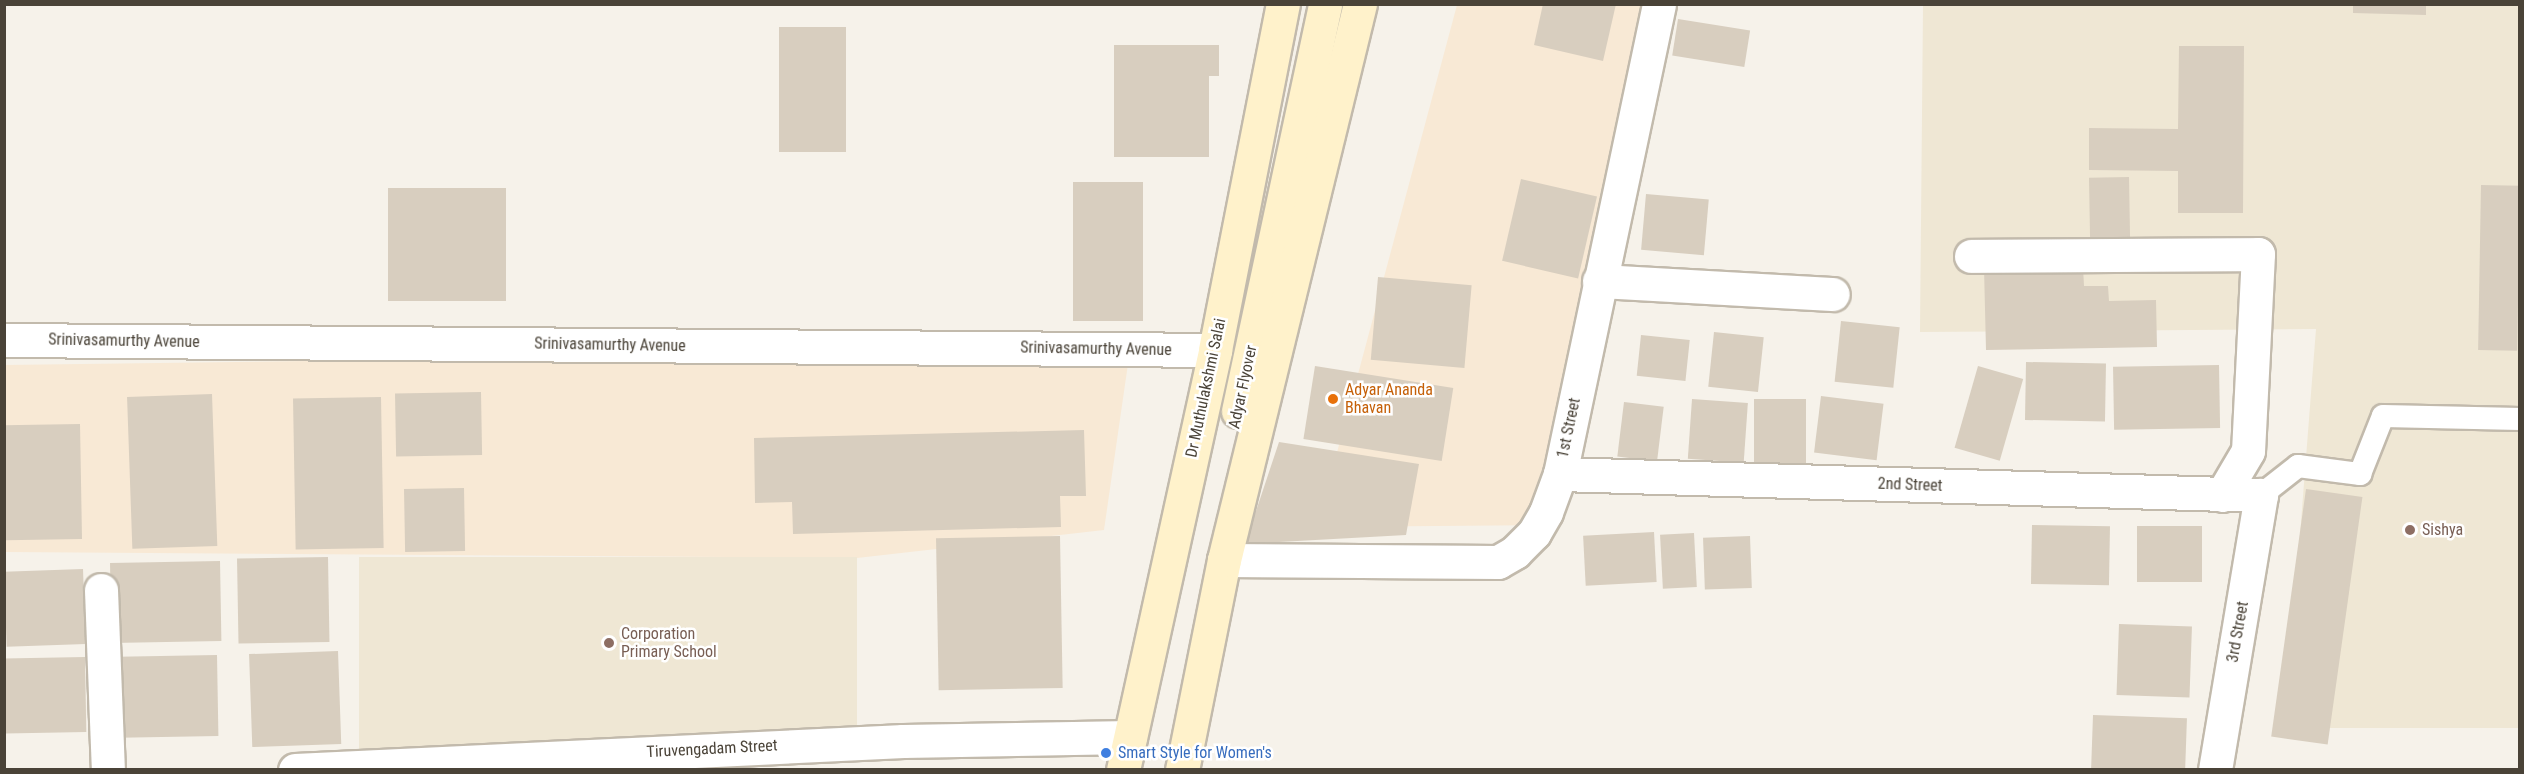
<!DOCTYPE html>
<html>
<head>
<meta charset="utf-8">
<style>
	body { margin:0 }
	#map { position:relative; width:2524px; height:774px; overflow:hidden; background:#f6f2ea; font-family:"Roboto Condensed",sans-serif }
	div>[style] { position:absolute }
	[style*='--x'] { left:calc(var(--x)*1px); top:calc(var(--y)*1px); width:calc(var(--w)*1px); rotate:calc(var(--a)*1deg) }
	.commercial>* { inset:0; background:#f8e9d5 }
	.education>* { inset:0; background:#efe7d4; transform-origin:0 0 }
	.building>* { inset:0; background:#d8cebf; transform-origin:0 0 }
	.roads { filter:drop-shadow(2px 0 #c2baac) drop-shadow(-2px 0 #c2baac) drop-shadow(0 2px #c2baac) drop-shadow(0 -2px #c2baac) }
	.service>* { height:22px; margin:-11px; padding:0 11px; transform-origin:11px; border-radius:11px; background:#fff }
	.minor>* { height:33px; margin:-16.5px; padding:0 16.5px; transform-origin:16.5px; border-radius:16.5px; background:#fff }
	.secondary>* { height:33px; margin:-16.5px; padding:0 16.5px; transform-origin:16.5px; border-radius:16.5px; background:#fff2cb }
	.dots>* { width:16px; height:16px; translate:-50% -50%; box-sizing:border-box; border:3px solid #fff; border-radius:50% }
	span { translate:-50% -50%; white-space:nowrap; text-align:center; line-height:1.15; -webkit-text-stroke:5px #fff; paint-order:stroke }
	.street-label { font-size:16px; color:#4a4338 }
	.food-label { font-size:16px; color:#c56008 }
	.left { translate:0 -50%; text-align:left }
	.education-label { font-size:16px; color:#785e54 }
	.shop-label { font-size:16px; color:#366cbe }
	.frame { position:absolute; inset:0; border:6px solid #4a4338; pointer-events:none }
</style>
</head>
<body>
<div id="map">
	<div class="commercial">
		<div style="clip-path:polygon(1457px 5px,1668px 5px,1551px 525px,1317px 527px)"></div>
		<div style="clip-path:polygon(1130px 350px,1104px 530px,857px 558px,5px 552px,4px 365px)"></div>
	</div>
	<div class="education">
		<div style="clip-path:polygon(1923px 5px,2519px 5px,2519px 728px,2285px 728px,2316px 329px,1920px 332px)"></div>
		<div style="left:359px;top:557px;width:498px;height:195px"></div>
	</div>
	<div class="building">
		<div style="clip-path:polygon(1543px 4px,1616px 4px,1603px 61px,1534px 45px)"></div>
		<div style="clip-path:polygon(2353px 4px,2426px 4px,2426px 15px,2353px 13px)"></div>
		<div style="left:1678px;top:19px;width:73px;height:37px;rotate:9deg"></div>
		<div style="left:779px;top:27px;width:67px;height:125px"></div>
		<div style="clip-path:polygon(1114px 45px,1219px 45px,1219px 76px,1209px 76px,1209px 157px,1114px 157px)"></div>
		<div style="clip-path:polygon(2179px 46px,2244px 46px,2243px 213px,2178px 213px,2178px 171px,2089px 170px,2089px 128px,2178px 129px)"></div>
		<div style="left:2129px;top:177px;width:70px;height:40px;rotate:89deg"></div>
		<div style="left:1521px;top:179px;width:78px;height:84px;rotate:13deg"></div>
		<div style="left:1073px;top:182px;width:70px;height:139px"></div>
		<div style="left:2481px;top:185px;width:39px;height:165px;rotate:1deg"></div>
		<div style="left:388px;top:188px;width:118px;height:113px"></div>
		<div style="left:1646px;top:194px;width:63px;height:56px;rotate:5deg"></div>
		<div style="clip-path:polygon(2083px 267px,2084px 286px,2108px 286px,2109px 301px,2156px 300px,2157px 347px,1986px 350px,1984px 268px)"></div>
		<div style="left:1378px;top:277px;width:94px;height:83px;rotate:5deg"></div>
		<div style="left:1841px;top:321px;width:59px;height:61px;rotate:6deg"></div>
		<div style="left:1714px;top:332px;width:50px;height:55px;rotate:6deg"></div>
		<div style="left:1641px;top:335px;width:49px;height:41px;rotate:6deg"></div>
		<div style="left:2026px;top:362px;width:80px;height:58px;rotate:1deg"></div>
		<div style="left:2219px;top:365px;width:63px;height:106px;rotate:89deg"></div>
		<div style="left:1315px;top:366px;width:140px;height:74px;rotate:9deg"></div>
		<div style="left:1978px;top:366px;width:47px;height:85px;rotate:16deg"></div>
		<div style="left:481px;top:392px;width:63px;height:86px;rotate:89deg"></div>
		<div style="left:212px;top:394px;width:152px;height:85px;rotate:88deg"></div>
		<div style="left:1821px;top:396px;width:63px;height:57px;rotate:7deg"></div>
		<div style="left:381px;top:397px;width:151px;height:88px;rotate:89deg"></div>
		<div style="left:1692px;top:399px;width:56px;height:60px;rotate:4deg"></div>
		<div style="left:1806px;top:399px;width:67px;height:52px;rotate:90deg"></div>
		<div style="left:1624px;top:402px;width:40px;height:55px;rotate:7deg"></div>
		<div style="left:80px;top:424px;width:115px;height:76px;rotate:89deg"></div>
		<div style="clip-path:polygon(1084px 430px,1086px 496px,1060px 496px,1061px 527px,793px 534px,792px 502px,755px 503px,754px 438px)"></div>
		<div style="clip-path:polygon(1279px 442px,1419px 464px,1406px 535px,1245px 544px)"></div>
		<div style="left:464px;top:488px;width:63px;height:60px;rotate:89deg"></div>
		<div style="left:2306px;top:489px;width:57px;height:250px;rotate:8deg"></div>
		<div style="left:2032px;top:525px;width:78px;height:59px;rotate:1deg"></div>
		<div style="left:2137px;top:526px;width:65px;height:56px"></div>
		<div style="left:1654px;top:532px;width:50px;height:71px;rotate:87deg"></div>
		<div style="left:1694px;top:533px;width:54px;height:34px;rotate:87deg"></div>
		<div style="left:1060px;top:536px;width:152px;height:124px;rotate:89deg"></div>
		<div style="left:1750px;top:536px;width:52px;height:47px;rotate:88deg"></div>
		<div style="left:328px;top:557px;width:85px;height:91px;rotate:89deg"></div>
		<div style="left:220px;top:561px;width:80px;height:110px;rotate:89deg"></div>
		<div style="left:83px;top:569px;width:75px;height:79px;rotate:88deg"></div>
		<div style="left:2119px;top:624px;width:73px;height:71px;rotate:2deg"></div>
		<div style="left:338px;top:651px;width:93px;height:89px;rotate:88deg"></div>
		<div style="left:217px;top:655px;width:81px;height:99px;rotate:89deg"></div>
		<div style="left:85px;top:657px;width:75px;height:81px;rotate:89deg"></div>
		<div style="left:2093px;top:715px;width:94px;height:55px;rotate:2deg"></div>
	</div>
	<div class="roads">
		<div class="service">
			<div style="--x:2261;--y:495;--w:47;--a:-38.1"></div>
			<div style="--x:2298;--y:466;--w:63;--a:7.4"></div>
			<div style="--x:2360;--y:474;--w:62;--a:-68.4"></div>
			<div style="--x:2383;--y:416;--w:137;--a:1.3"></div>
		</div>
		<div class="minor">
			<div style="--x:1971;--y:256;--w:287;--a:-0.4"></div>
			<div style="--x:2258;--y:254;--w:197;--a:92.9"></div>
			<div style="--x:2248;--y:451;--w:51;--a:120.6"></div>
			<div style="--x:1599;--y:281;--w:234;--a:3.2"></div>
			<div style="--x:4;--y:340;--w:1211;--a:0.47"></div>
			<div style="--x:1560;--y:474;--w:701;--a:1.72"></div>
			<div style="--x:2261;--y:495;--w:279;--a:99.5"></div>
			<div style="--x:1224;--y:560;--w:274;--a:0.4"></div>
			<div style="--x:1498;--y:562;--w:20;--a:-30"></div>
			<div style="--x:1515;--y:552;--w:27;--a:-45"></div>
			<div style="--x:1534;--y:533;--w:24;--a:-60"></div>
			<div style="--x:1546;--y:512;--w:40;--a:-69.8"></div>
			<div style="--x:1560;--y:474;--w:480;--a:-78.1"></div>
			<div style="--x:101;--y:590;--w:180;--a:87.8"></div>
			<div style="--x:295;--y:770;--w:609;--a:-2.73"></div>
			<div style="--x:903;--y:741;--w:227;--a:-1"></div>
		</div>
		<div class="secondary">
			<div style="--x:1238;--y:411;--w:416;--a:-77.9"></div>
			<div style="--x:1123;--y:770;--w:430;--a:-77.6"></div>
			<div style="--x:1215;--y:350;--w:353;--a:-78.9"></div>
			<div style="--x:1182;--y:770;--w:214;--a:-78.7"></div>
			<div style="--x:1224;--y:560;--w:572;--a:-76.26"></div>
		</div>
	</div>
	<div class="dots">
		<div style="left:1333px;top:399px;background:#e8710a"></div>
		<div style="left:2410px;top:530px;background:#8d6e63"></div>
		<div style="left:609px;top:643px;background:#8d6e63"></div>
		<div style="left:1106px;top:753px;background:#3f7fe0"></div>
	</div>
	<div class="street-label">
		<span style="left:124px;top:341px;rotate:1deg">Srinivasamurthy Avenue</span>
		<span style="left:610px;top:345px;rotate:1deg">Srinivasamurthy Avenue</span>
		<span style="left:1096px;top:349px;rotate:1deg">Srinivasamurthy Avenue</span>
		<span style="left:1243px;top:387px;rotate:-78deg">Adyar Flyover</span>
		<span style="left:1206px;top:388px;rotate:-78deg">Dr Muthulakshmi Salai</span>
		<span style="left:1569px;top:428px;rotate:-78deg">1st Street</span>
		<span style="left:1910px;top:485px;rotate:2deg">2nd Street</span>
		<span style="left:2238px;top:632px;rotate:-80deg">3rd Street</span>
		<span style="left:712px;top:749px;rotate:-3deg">Tiruvengadam Street</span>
	</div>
	<div class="food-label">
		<span class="left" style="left:1345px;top:399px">Adyar Ananda<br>Bhavan</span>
	</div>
	<div class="education-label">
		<span class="left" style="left:2422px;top:530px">Sishya</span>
		<span class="left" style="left:621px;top:643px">Corporation<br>Primary School</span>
	</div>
	<div class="shop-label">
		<span class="left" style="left:1118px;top:753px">Smart Style for Women's</span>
	</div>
	<div class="frame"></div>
</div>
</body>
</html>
